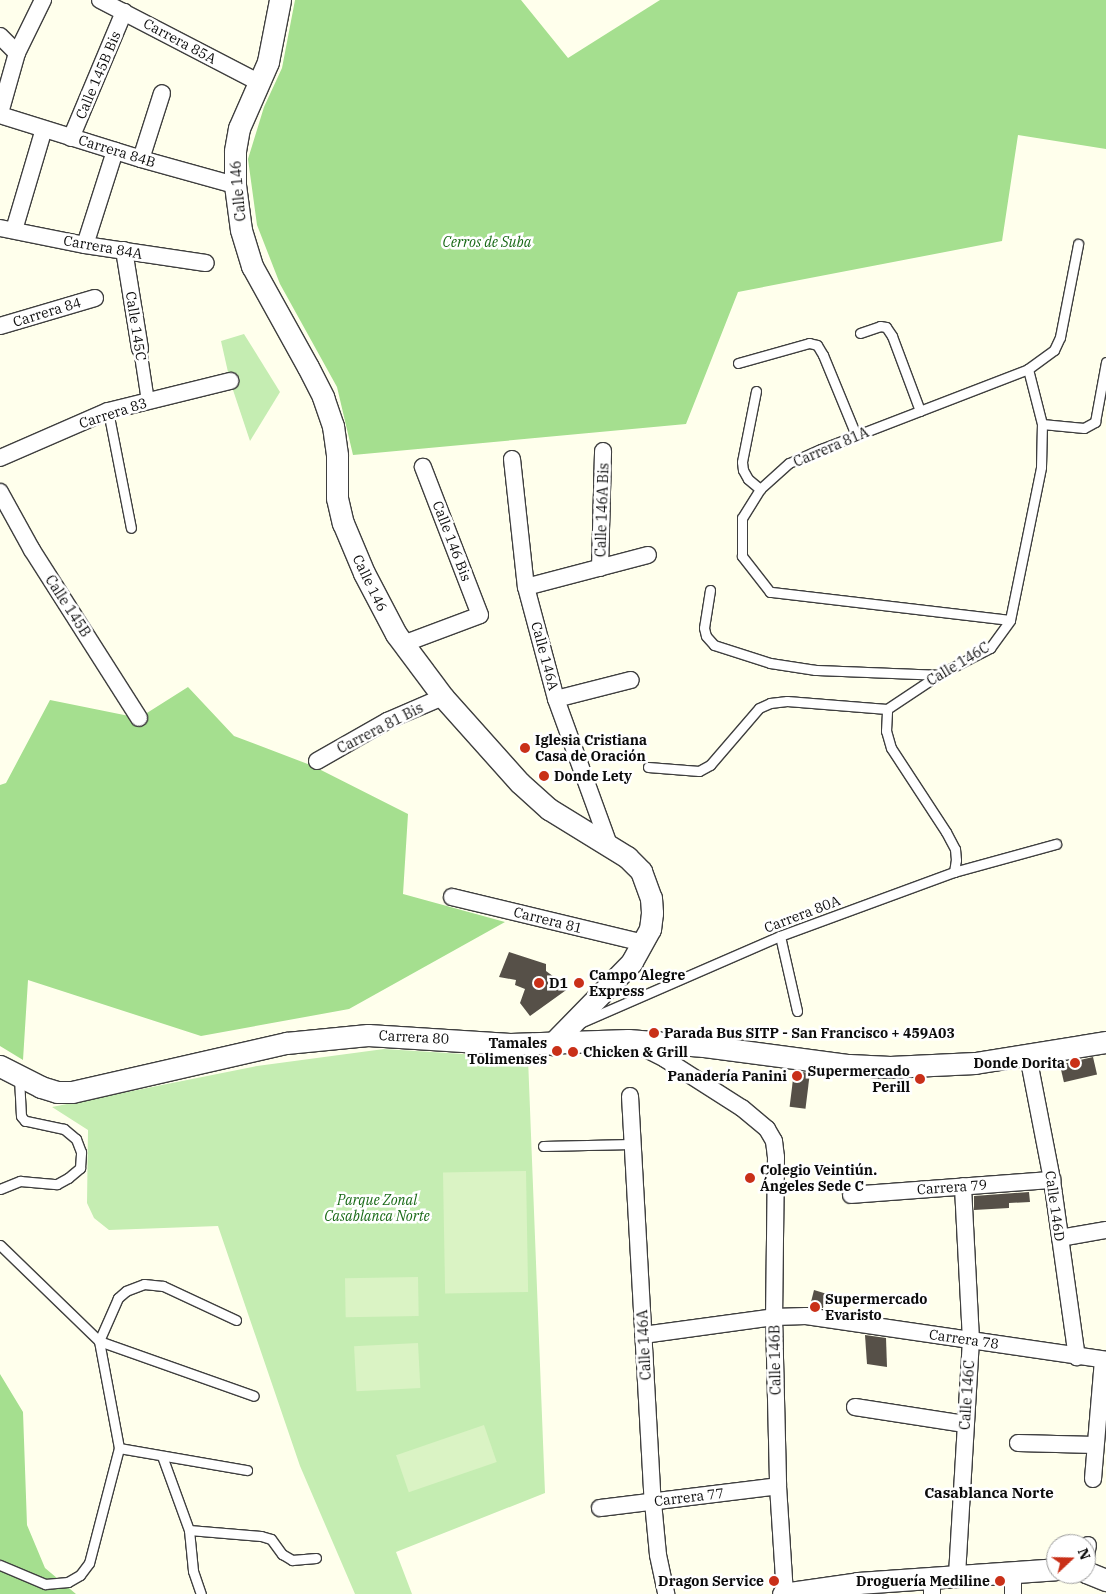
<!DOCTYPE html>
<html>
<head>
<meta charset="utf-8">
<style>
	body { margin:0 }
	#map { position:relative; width:1106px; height:1594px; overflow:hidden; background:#ffffec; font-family:"IBM Plex Serif",serif }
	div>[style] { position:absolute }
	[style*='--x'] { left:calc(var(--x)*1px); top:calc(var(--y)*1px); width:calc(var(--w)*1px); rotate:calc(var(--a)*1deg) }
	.green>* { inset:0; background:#c5edb2 }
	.forest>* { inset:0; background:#a5df8f }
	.pitch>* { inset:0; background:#daf3c4; transform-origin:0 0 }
	.building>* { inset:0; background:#565048; transform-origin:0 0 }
	.roads { filter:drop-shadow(1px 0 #3f3f3f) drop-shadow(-1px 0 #3f3f3f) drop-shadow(0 1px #3f3f3f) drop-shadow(0 -1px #3f3f3f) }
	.service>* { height:9px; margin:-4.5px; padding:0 4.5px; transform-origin:4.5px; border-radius:4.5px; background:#fff }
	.pedestrian>* { height:12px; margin:-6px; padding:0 6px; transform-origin:6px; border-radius:6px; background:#fff }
	.minor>* { height:16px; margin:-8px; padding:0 8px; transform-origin:8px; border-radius:8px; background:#fff }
	.tertiary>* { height:21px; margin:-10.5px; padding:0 10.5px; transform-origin:10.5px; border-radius:10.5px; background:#fff }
	.dots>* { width:14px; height:14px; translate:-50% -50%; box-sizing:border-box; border:2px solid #fff; border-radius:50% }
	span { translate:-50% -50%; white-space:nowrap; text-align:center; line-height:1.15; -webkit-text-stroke:5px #fff; paint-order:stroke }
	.street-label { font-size:14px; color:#0c0c0c }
	.park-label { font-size:14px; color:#196a17; font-style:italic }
	.poi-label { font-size:14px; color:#0c0c0c; font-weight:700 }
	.left { translate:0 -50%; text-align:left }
	.right { translate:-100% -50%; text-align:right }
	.neighbourhood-label { font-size:15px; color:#0c0c0c; font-weight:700 }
	.north { position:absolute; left:1046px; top:1534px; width:50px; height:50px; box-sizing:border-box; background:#fff; border:1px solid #9e9e9e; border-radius:50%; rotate:69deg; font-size:14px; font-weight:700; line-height:20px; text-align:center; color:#0c0c0c }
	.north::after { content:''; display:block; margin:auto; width:18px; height:22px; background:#c93018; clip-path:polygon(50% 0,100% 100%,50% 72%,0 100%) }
</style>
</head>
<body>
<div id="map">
	<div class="green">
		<div style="clip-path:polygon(244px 334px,280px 392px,250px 441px,230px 381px,221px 341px)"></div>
		<div style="clip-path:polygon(384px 1049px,528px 1058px,545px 1493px,396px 1552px,412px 1594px,355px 1594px,300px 1466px,218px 1226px,109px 1230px,94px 1218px,87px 1203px,88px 1130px,52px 1107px,257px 1066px)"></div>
	</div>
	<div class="forest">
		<div style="clip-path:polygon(295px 0,521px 0,568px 58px,660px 0,1106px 0,1106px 149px,1018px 135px,1002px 241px,738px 292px,686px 424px,353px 455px,337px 387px,280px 284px,257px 225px,248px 159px,264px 107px,282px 68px)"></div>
		<div style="clip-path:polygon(188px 687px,234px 736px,313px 766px,408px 814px,403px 894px,505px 922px,349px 1009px,201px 1036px,28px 980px,23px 1060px,0 1046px,0 785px,6px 783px,50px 700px,139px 718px)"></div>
		<div style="clip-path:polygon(0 1374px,23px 1412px,27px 1525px,45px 1568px,76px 1594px,0 1594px)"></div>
	</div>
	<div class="pitch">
		<div style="left:526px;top:1171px;width:121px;height:83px;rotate:89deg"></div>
		<div style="left:418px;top:1277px;width:39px;height:73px;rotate:89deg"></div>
		<div style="left:418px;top:1343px;width:45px;height:64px;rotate:87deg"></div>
		<div style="left:484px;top:1425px;width:39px;height:93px;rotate:71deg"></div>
	</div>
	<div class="building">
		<div style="clip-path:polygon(509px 952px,546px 964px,546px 971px,569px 988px,530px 1016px,520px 1003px,525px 989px,515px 985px,516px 980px,499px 977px)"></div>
		<div style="left:1093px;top:1057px;width:18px;height:34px;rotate:77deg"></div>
		<div style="left:794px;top:1071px;width:16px;height:36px;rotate:7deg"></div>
		<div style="clip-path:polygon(1029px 1192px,1030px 1202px,1009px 1203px,1009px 1208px,974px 1210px,974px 1196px)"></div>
		<div style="clip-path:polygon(814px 1290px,827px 1294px,823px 1308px,810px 1306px)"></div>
		<div style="clip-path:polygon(865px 1335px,886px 1338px,887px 1367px,867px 1364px)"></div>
	</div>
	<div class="roads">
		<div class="service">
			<div style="--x:860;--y:333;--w:21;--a:-19"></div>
			<div style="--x:880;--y:326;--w:6;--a:9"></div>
			<div style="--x:886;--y:327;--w:11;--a:56"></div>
			<div style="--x:892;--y:336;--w:80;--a:69.5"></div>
			<div style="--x:738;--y:363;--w:74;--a:-15.7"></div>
			<div style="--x:809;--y:343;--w:8;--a:14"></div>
			<div style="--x:817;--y:345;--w:12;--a:59"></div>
			<div style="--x:823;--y:355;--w:87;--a:67.6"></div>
			<div style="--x:756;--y:391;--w:72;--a:101.2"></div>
			<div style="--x:742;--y:462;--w:8;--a:83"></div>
			<div style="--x:743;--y:470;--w:10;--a:61"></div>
			<div style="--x:748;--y:479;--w:16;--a:40"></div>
			<div style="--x:108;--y:411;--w:119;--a:78.9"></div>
			<div style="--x:1042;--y:424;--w:42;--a:5.4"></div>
			<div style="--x:1084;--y:428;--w:13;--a:-29"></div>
			<div style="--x:1095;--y:422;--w:61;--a:-79.6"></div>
			<div style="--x:710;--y:590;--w:38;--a:99"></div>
			<div style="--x:704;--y:628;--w:8;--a:76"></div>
			<div style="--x:706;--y:636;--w:12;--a:48"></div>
			<div style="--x:714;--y:645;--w:59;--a:17.8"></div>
			<div style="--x:770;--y:663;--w:46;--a:8.8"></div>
			<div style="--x:815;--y:670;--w:123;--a:2.3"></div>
			<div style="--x:1010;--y:620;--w:242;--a:-173.3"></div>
			<div style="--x:770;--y:592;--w:46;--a:-127.9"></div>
			<div style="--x:742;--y:556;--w:38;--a:-90"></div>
			<div style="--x:742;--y:518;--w:34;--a:-58"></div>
			<div style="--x:760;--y:489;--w:39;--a:-42"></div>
			<div style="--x:789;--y:463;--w:35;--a:-24"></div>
			<div style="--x:821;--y:449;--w:222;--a:-21.1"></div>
			<div style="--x:1028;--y:369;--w:32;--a:-36"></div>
			<div style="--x:1054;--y:350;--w:14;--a:-65"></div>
			<div style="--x:1060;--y:337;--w:95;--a:-79"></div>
			<div style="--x:648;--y:767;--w:51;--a:4.5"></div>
			<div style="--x:699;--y:771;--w:13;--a:-29"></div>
			<div style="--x:710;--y:765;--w:75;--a:-49.3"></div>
			<div style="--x:759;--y:708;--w:12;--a:-24"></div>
			<div style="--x:770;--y:703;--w:17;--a:-7"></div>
			<div style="--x:787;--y:701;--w:100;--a:4.6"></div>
			<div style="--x:954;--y:872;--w:12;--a:-81"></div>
			<div style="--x:956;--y:860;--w:11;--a:-95"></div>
			<div style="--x:955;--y:849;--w:19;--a:-118"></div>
			<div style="--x:946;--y:832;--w:100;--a:-123.2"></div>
			<div style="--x:891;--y:748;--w:18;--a:-106"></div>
			<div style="--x:886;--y:731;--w:22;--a:-87"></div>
			<div style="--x:887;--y:709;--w:61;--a:-33.7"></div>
			<div style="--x:938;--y:675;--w:59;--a:-27.4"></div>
			<div style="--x:990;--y:648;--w:34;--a:-54"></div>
			<div style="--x:1010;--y:620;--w:156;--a:-78.5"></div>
			<div style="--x:1041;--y:467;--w:43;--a:-88.7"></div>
			<div style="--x:1042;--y:424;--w:57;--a:-104.3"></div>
			<div style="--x:780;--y:936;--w:77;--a:77.2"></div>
			<div style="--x:582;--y:1022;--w:216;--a:-23.5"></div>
			<div style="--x:780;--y:936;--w:185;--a:-20.2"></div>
			<div style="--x:954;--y:872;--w:106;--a:-15.4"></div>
			<div style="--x:543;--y:1146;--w:89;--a:-1.3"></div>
			<div style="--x:0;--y:1189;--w:22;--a:-22"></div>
			<div style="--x:20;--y:1181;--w:37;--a:5"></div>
			<div style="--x:57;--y:1184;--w:13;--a:-29"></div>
			<div style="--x:68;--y:1178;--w:16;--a:-40"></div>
			<div style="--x:80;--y:1168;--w:16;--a:-86"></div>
			<div style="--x:81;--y:1152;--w:14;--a:-111"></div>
			<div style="--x:76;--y:1139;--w:16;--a:-140"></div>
			<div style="--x:64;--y:1129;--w:40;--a:-168"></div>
			<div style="--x:25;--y:1121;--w:6;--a:-129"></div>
			<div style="--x:21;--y:1116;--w:39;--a:-93"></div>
			<div style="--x:0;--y:1245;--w:138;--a:44.1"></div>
			<div style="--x:99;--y:1341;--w:109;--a:79.4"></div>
			<div style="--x:119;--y:1448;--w:119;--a:104.6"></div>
			<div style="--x:89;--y:1563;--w:15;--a:127"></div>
			<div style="--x:80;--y:1575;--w:14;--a:150"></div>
			<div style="--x:68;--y:1582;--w:23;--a:175"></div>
			<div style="--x:45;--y:1584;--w:49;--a:-157.1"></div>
			<div style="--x:236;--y:1320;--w:81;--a:-155"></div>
			<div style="--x:163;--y:1286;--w:19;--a:-174"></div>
			<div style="--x:144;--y:1284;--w:19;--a:159"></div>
			<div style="--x:126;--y:1291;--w:11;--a:139"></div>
			<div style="--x:118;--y:1298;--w:47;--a:113.8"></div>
			<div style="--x:99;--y:1341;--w:164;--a:19.5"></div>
			<div style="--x:119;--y:1448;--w:130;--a:9.8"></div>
			<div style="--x:162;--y:1456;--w:79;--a:70"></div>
			<div style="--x:189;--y:1530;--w:41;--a:84.4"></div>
			<div style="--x:193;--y:1571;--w:24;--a:71"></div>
			<div style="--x:189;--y:1530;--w:72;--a:4.8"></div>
			<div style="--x:261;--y:1536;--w:10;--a:17"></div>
			<div style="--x:271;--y:1539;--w:19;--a:54"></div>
			<div style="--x:282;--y:1554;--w:12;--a:31"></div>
			<div style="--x:292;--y:1560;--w:24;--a:-5"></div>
		</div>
		<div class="pedestrian">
			<div style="--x:140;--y:349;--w:53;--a:81.3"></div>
		</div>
		<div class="minor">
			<div style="--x:100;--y:0;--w:180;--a:27.4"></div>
			<div style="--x:0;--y:36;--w:24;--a:45"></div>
			<div style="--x:0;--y:113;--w:62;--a:-74.2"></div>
			<div style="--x:17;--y:53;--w:59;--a:-63.9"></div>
			<div style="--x:0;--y:115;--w:148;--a:17.3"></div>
			<div style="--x:141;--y:159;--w:98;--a:15.5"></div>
			<div style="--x:71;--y:138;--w:137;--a:-67.2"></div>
			<div style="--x:141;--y:159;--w:69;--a:-72.3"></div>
			<div style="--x:0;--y:228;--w:87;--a:11.3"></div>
			<div style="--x:85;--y:245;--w:122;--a:8.5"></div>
			<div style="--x:14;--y:230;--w:105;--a:-73.5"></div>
			<div style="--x:85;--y:245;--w:99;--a:-72.3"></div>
			<div style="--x:124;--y:250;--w:100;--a:80.8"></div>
			<div style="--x:0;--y:326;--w:99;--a:-16.4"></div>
			<div style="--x:0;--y:458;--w:118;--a:-23.5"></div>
			<div style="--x:108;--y:411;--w:126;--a:-13.8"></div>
			<div style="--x:512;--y:459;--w:129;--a:83.8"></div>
			<div style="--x:526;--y:587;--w:116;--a:75"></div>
			<div style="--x:556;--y:699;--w:155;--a:70"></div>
			<div style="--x:0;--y:492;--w:66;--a:61.1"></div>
			<div style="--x:32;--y:550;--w:199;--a:57.5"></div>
			<div style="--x:600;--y:568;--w:117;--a:-88.5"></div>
			<div style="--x:526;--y:587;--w:126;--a:-14.7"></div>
			<div style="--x:403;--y:644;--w:82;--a:-20.6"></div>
			<div style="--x:480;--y:615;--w:159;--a:-111.1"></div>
			<div style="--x:556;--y:699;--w:77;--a:-14.2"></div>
			<div style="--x:317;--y:761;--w:81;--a:-29.7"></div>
			<div style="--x:387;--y:721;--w:61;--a:-23.2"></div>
			<div style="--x:452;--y:897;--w:197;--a:13.5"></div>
			<div style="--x:634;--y:1043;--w:35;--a:27"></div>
			<div style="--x:665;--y:1059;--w:91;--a:32.5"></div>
			<div style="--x:742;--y:1108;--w:33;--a:40"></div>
			<div style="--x:767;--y:1129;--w:14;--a:60"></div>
			<div style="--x:774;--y:1141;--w:16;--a:83"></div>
			<div style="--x:776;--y:1157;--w:160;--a:90.7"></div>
			<div style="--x:774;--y:1317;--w:169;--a:88.6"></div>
			<div style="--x:778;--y:1486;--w:107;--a:86.3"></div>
			<div style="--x:1028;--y:1056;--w:126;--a:79"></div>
			<div style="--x:1052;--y:1180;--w:179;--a:82"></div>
			<div style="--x:630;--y:1096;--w:407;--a:86.8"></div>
			<div style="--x:653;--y:1502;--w:53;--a:84.6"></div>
			<div style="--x:658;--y:1555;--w:40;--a:78"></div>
			<div style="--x:851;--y:1195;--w:202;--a:-4.3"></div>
			<div style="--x:1060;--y:1238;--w:47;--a:-9.9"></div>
			<div style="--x:643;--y:1335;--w:132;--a:-7.8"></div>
			<div style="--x:774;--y:1317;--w:32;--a:-2"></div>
			<div style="--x:806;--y:1316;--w:303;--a:8.3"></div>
			<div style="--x:855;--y:1407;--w:111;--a:8.8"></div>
			<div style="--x:1018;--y:1443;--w:77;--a:1.5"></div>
			<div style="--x:1093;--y:1479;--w:119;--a:-85.2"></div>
			<div style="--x:600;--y:1508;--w:179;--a:-7"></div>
			<div style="--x:1086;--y:1556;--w:11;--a:-80"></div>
			<div style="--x:957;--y:1575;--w:235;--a:-86.6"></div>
			<div style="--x:971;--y:1340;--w:154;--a:-93"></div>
			<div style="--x:932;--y:1578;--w:16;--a:90"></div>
			<div style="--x:1013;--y:1594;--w:22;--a:-90"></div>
		</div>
		<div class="tertiary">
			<div style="--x:280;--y:0;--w:63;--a:101"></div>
			<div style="--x:268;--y:62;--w:72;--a:113.7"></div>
			<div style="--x:239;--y:128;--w:23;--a:100"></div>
			<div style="--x:235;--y:151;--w:34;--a:90"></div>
			<div style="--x:235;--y:185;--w:45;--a:82.4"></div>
			<div style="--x:241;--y:230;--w:38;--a:73"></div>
			<div style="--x:252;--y:266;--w:115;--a:61"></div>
			<div style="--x:308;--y:367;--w:34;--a:63"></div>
			<div style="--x:323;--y:397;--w:31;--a:71"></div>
			<div style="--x:333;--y:426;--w:29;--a:82"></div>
			<div style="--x:337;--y:455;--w:43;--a:90"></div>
			<div style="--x:337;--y:498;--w:26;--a:77"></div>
			<div style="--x:343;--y:523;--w:54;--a:67.2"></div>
			<div style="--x:364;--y:573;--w:69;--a:62.3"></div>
			<div style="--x:396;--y:634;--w:79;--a:53.3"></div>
			<div style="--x:443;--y:697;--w:115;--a:48.2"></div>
			<div style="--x:520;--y:783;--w:39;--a:42"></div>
			<div style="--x:549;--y:809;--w:92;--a:31.6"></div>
			<div style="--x:627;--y:857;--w:20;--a:45"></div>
			<div style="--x:641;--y:871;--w:29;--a:70"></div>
			<div style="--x:651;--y:898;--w:15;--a:86"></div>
			<div style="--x:652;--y:913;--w:16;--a:97"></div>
			<div style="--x:650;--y:929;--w:38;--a:119"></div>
			<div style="--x:632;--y:962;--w:115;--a:134.3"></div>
			<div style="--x:0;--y:1066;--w:46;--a:27.1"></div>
			<div style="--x:41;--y:1087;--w:17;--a:17"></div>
			<div style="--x:57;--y:1092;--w:15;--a:0"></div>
			<div style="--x:72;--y:1092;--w:220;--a:-12.9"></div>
			<div style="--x:286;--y:1043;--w:82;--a:-5.6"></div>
			<div style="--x:368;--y:1035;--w:142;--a:3.6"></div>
			<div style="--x:510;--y:1044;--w:118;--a:-1.9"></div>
			<div style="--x:628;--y:1040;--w:76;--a:4.5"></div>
			<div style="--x:704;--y:1046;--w:146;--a:7.5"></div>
			<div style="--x:849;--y:1065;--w:41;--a:2.8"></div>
			<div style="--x:890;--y:1067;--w:85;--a:-2.7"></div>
			<div style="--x:975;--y:1063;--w:133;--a:-9.1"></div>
			<div style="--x:1086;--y:1572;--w:22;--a:22"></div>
			<div style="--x:783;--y:1594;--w:76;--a:-8.3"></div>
			<div style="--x:858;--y:1583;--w:198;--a:-4"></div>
		</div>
	</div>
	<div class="dots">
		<div style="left:525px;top:748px;background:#c93018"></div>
		<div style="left:544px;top:776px;background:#c93018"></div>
		<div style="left:539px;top:983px;background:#c93018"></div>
		<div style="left:579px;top:983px;background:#c93018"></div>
		<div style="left:654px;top:1033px;background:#c93018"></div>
		<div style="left:557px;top:1051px;background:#c93018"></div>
		<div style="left:573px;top:1052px;background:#c93018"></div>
		<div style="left:1075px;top:1063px;background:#c93018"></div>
		<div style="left:797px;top:1076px;background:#c93018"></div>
		<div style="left:920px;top:1079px;background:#c93018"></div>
		<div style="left:750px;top:1178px;background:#c93018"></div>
		<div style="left:815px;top:1307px;background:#c93018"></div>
		<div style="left:774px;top:1581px;background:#c93018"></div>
		<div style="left:1000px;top:1581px;background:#c93018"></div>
	</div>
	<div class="street-label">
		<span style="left:180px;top:41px;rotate:28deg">Carrera 85A</span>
		<span style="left:98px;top:75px;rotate:-67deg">Calle 145B Bis</span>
		<span style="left:117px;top:151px;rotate:17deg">Carrera 84B</span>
		<span style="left:238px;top:191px;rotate:-95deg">Calle 146</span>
		<span style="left:103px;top:247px;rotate:10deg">Carrera 84A</span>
		<span style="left:47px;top:312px;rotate:-17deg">Carrera 84</span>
		<span style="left:136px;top:326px;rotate:81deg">Calle 145C</span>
		<span style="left:113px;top:413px;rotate:-18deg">Carrera 83</span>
		<span style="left:831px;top:447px;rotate:-23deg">Carrera 81A</span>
		<span style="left:602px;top:510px;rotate:-88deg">Calle 146A Bis</span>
		<span style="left:452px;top:541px;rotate:69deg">Calle 146 Bis</span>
		<span style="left:370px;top:583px;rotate:64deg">Calle 146</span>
		<span style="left:68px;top:606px;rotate:57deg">Calle 145B</span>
		<span style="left:545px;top:656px;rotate:75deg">Calle 146A</span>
		<span style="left:958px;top:664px;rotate:-31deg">Calle 146C</span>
		<span style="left:380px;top:728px;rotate:-27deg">Carrera 81 Bis</span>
		<span style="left:802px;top:914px;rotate:-21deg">Carrera 80A</span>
		<span style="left:548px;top:920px;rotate:14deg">Carrera 81</span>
		<span style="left:414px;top:1037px;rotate:3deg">Carrera 80</span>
		<span style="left:952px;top:1187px;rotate:-4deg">Carrera 79</span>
		<span style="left:1055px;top:1206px;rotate:82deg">Calle 146D</span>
		<span style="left:964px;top:1339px;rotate:8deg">Carrera 78</span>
		<span style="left:644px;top:1345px;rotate:-93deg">Calle 146A</span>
		<span style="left:775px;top:1360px;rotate:-91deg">Calle 146B</span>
		<span style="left:967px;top:1395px;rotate:-86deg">Calle 146C</span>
		<span style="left:689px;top:1497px;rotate:-7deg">Carrera 77</span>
	</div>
	<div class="park-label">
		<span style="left:487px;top:242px">Cerros de Suba</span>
		<span style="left:377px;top:1208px">Parque Zonal<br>Casablanca Norte</span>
	</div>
	<div class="poi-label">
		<span class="left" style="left:535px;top:748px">Iglesia Cristiana<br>Casa de Oración</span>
		<span class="left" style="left:554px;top:776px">Donde Lety</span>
		<span class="left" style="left:589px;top:983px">Campo Alegre<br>Express</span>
		<span class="left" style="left:549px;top:983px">D1</span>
		<span class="left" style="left:664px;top:1033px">Parada Bus SITP - San Francisco + 459A03</span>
		<span class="right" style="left:547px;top:1051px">Tamales<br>Tolimenses</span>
		<span class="left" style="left:583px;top:1052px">Chicken &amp; Grill</span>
		<span class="right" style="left:1065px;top:1063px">Donde Dorita</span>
		<span class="right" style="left:910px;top:1079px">Supermercado<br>Perill</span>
		<span class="right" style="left:787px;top:1076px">Panadería Panini</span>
		<span class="left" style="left:760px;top:1178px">Colegio Veintiún.<br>Ángeles Sede C</span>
		<span class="left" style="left:825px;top:1307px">Supermercado<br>Evaristo</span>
		<span class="right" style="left:764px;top:1581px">Dragon Service</span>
		<span class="right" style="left:990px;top:1581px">Droguería Mediline</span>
	</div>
	<div class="neighbourhood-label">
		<span style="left:989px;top:1493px">Casablanca Norte</span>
	</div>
	<div class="north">N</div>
</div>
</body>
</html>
